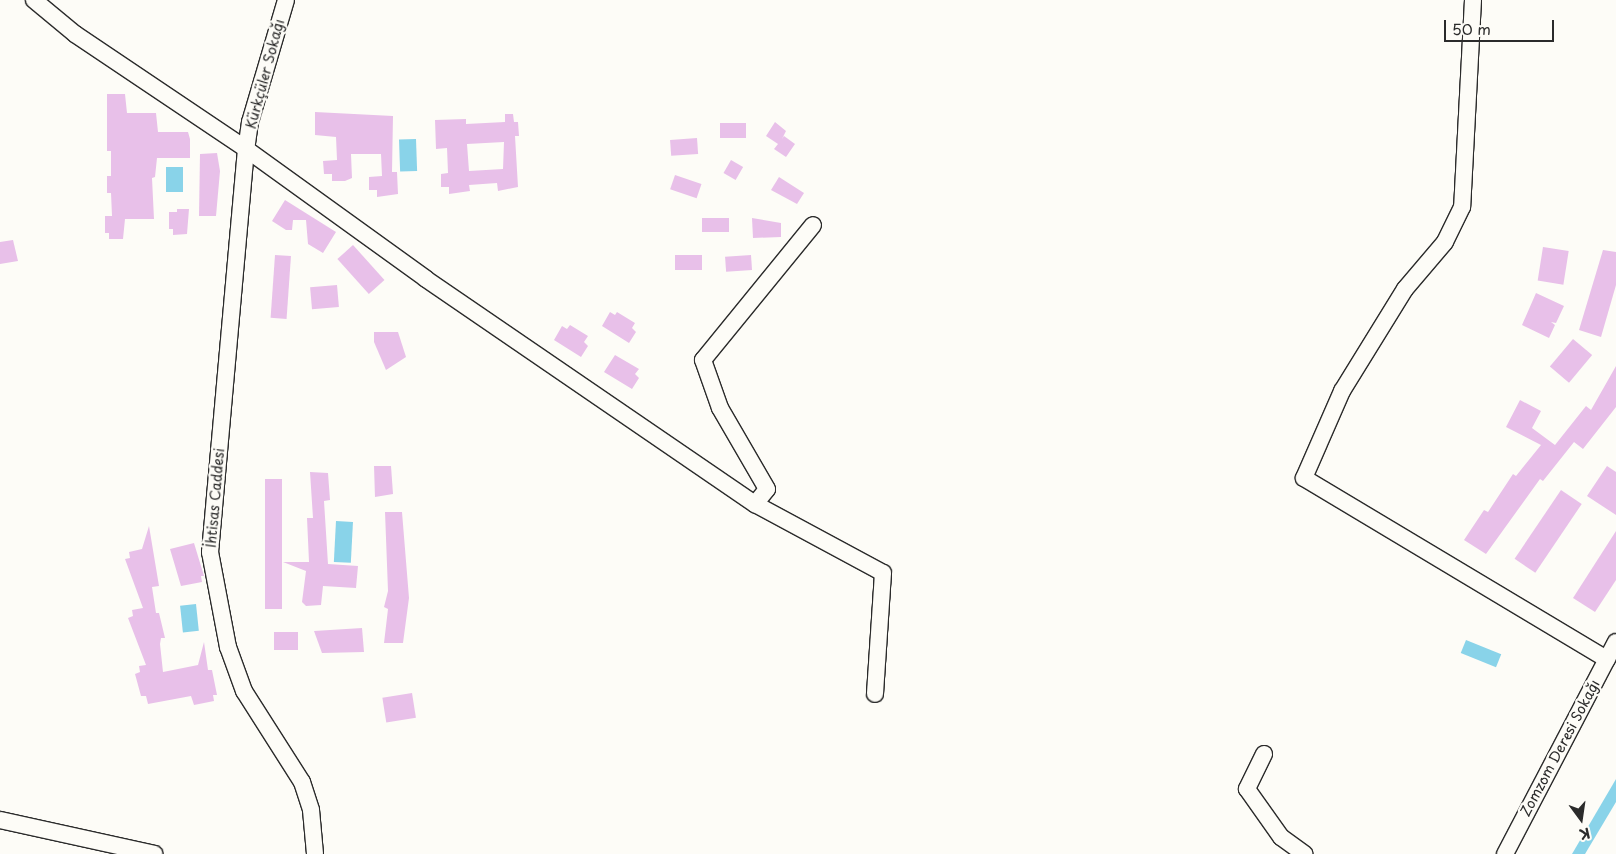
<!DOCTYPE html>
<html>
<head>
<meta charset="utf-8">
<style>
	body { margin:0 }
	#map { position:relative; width:1616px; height:854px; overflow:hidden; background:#fdfcf7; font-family:"Playpen Sans",sans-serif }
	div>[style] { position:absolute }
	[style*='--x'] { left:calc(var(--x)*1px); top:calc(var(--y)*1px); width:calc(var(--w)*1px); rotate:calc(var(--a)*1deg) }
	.water>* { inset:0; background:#89d3e9; transform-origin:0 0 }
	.building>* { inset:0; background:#e8c0e9; transform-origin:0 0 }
	.roads { filter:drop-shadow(1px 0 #2b2b2b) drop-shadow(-1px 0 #2b2b2b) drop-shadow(0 1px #2b2b2b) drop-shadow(0 -1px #2b2b2b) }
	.minor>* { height:16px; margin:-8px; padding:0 8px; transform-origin:8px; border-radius:8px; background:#fdfcf7 }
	span { translate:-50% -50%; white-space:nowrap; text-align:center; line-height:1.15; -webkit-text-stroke:4.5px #fdfcf7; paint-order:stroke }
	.street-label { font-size:14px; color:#2b2b2b }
	.north { position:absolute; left:1556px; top:794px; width:50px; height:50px; -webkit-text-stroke:4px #fdfcf7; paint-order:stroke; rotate:166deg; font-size:14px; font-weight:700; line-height:20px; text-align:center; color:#2b2b2b }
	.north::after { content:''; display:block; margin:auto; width:18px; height:22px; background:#2b2b2b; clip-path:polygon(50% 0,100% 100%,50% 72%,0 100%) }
	.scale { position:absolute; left:1444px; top:20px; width:110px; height:22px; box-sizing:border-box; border:2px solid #2b2b2b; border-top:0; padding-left:6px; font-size:15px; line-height:18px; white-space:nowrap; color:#2b2b2b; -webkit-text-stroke:4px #fdfcf7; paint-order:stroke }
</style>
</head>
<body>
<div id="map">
	<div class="water">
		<div style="left:416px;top:139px;width:32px;height:17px;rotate:88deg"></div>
		<div style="left:166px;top:167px;width:17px;height:25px"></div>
		<div style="left:336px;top:521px;width:17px;height:41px;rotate:3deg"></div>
		<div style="left:196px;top:604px;width:27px;height:16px;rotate:84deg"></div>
		<div style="left:1466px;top:640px;width:38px;height:14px;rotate:22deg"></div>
		<div style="clip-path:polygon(1616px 779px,1616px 802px,1585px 854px,1572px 854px)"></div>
	</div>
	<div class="building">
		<div style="clip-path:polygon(107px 94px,125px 94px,127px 113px,156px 113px,158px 132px,188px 132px,190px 139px,190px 158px,157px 158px,155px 177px,152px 178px,154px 219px,125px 219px,123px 239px,109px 239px,109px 233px,105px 233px,105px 216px,112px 216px,111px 193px,107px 193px,107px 176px,111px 176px,111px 151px,107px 151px)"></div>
		<div style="clip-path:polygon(315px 112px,393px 116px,392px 172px,397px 172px,398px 194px,377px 197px,377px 190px,369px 190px,369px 177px,382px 176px,381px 154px,351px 154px,352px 178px,345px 181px,332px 181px,332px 174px,324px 174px,323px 161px,337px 160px,336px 137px,315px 135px)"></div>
		<div style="clip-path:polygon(evenodd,505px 114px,513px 114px,514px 122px,518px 122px,519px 136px,515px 136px,518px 187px,498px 191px,497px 183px,469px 185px,470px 191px,449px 194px,449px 187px,441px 187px,441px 174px,448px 173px,447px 148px,436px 149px,435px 120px,466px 119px,466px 124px,505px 122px,505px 114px,504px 142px,503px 169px,469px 171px,467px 144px,504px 142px)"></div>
		<div style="clip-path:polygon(775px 122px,786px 131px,782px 139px,784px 136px,795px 144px,786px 157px,774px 149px,778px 144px,766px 136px)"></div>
		<div style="left:720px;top:123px;width:26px;height:15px"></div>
		<div style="left:697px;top:138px;width:16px;height:27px;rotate:86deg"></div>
		<div style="clip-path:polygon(217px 153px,220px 171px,216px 216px,199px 216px,200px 154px)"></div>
		<div style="left:731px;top:160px;width:14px;height:15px;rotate:30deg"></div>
		<div style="left:675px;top:175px;width:28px;height:15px;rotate:19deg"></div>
		<div style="clip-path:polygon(779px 177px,804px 193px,797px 204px,771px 190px)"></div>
		<div style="clip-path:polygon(285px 200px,336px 232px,323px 253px,308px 244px,306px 220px,293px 220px,292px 230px,286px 230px,272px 221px)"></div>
		<div style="clip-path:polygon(177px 209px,189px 209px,187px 234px,173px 235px,173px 229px,169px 229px,169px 212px,177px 212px)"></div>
		<div style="left:702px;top:218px;width:27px;height:14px"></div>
		<div style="clip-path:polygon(752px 218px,781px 223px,781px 237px,753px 238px)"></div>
		<div style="clip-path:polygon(13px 240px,18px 261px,0 264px,0 242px)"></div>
		<div style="left:353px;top:245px;width:47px;height:21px;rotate:48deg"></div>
		<div style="left:1543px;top:247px;width:26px;height:34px;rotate:9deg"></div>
		<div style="clip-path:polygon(1603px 250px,1616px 252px,1616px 285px,1601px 337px,1579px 330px)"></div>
		<div style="left:275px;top:255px;width:16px;height:63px;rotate:4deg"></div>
		<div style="left:702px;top:255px;width:15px;height:27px;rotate:90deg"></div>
		<div style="left:751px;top:255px;width:15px;height:26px;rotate:86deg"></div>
		<div style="left:337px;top:285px;width:22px;height:27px;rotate:85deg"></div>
		<div style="clip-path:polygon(1536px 293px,1564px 306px,1556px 323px,1551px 322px,1555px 325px,1549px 338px,1522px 325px)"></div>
		<div style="clip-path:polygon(610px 312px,615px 315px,617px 312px,635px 323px,632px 328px,636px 332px,629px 343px,602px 326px)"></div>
		<div style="clip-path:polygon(570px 325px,588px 336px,584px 342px,588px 346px,581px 357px,554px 340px,562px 326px,567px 329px)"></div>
		<div style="clip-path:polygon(374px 332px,398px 332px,406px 357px,386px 370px,374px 342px)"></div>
		<div style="left:1573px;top:339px;width:25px;height:36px;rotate:40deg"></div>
		<div style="clip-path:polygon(615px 355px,639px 369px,635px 374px,639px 378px,632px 389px,604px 372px)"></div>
		<div style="clip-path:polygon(1616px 366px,1616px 407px,1583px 449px,1574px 442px,1543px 481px,1540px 479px,1486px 554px,1464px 540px,1484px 510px,1488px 512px,1513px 474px,1516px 476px,1541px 445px,1506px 427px,1520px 400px,1541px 411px,1532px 428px,1555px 445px,1586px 406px,1591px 410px)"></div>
		<div style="clip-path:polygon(374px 466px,391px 466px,393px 494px,375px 497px)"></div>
		<div style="clip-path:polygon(1607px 466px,1616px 472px,1616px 515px,1587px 496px)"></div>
		<div style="clip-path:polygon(310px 472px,328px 473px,330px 500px,324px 501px,328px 564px,358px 566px,356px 588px,323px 586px,321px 605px,306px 606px,302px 602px,306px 571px,283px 562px,309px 562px,307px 518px,313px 518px)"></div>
		<div style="left:265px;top:479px;width:17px;height:130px"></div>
		<div style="left:1561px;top:490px;width:25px;height:83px;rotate:34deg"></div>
		<div style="clip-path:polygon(385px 512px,402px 512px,409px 598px,403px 643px,384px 643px,388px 609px,384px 607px,388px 591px)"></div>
		<div style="clip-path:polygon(149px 526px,159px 586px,152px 587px,156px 613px,159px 613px,165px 638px,161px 638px,160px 644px,163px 672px,198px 665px,204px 642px,208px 670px,212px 670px,217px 695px,213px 695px,214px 701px,194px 705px,191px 696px,148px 704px,146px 696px,141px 696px,135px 674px,140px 672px,139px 666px,146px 665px,128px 618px,133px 616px,132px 610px,143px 608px,125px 559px,130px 558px,129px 552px,142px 549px)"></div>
		<div style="clip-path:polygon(1616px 531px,1616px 580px,1595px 612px,1573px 598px)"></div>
		<div style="clip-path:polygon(194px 543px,204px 576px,201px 576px,202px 582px,181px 586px,170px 549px)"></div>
		<div style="clip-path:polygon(362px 628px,364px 652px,322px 653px,314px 631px)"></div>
		<div style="left:274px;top:632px;width:24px;height:18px"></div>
		<div style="left:412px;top:693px;width:25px;height:30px;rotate:81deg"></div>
	</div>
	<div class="roads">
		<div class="minor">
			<div style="--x:34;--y:0;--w:53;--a:39.7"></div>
			<div style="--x:75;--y:34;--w:206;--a:33.9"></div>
			<div style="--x:246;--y:149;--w:222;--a:35.8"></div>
			<div style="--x:426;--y:279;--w:399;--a:34.4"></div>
			<div style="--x:755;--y:504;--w:145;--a:28.3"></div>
			<div style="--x:883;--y:573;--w:121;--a:93.8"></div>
			<div style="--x:286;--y:0;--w:127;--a:106.4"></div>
			<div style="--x:250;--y:122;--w:27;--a:98"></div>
			<div style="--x:246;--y:149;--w:405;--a:95.1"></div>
			<div style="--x:210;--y:552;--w:97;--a:79.3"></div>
			<div style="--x:228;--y:647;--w:47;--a:70"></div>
			<div style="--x:244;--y:691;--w:108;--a:57.5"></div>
			<div style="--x:302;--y:782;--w:29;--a:72"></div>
			<div style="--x:311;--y:810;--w:44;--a:84.8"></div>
			<div style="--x:1473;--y:0;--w:207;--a:93"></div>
			<div style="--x:1462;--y:207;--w:39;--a:116"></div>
			<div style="--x:1445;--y:242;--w:62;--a:130.4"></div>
			<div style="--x:1405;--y:289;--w:120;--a:121.7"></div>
			<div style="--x:1342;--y:391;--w:95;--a:113.6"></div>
			<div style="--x:1304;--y:478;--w:353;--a:30.9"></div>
			<div style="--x:755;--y:504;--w:19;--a:-51"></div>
			<div style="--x:767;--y:489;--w:94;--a:-120.1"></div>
			<div style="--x:720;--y:408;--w:51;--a:-109.5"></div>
			<div style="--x:703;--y:360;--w:174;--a:-50.8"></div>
			<div style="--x:1264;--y:754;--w:39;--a:116"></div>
			<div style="--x:1247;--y:789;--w:59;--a:54.7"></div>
			<div style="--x:1281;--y:837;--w:29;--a:36"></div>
			<div style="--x:0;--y:820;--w:158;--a:12.4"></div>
			<div style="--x:1505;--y:854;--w:239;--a:-62.4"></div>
		</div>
	</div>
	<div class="street-label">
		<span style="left:265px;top:74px;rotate:-75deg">Kürkçüler Sokağı</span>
		<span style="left:215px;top:498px;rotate:-85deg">İhtisas Caddesi</span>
		<span style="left:1560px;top:748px;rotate:-62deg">Zomzom Deresi Sokağı</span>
	</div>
	<div class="north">K</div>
	<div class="scale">50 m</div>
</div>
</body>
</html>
